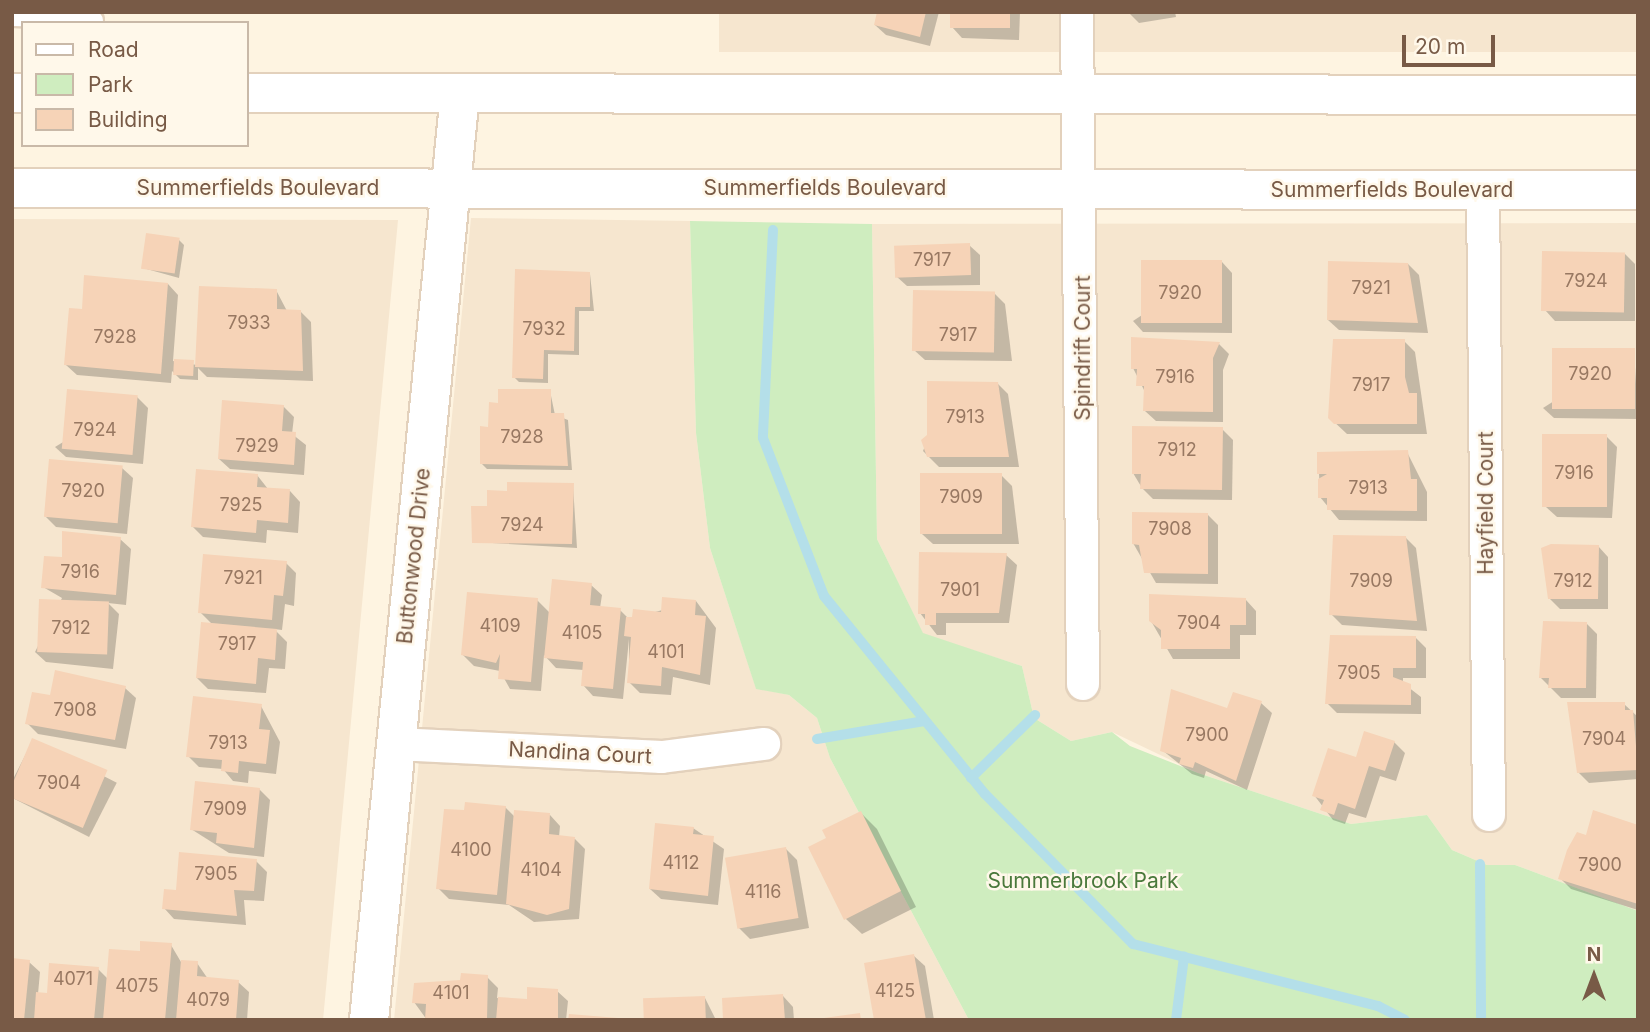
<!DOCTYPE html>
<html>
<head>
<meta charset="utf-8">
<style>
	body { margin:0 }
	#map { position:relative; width:1650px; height:1032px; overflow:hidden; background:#fef4e1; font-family:Inter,sans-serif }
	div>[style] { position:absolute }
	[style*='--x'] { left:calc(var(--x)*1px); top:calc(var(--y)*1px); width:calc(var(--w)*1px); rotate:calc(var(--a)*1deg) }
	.residential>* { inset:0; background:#f6e6cf; transform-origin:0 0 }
	.green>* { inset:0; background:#cfedbf }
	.shadow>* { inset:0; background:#0003; transform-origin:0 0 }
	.stream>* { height:10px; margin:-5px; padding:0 5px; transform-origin:5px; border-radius:5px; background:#b4dfe9 }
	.building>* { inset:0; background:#f6d3b7; transform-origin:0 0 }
	.roads { filter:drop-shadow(2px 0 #e3d1bc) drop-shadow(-2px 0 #e3d1bc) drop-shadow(0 2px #e3d1bc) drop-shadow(0 -2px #e3d1bc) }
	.service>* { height:16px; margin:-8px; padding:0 8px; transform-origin:8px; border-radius:8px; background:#fff }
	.minor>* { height:32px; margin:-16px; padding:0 16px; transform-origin:16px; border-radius:16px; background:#fff }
	.tertiary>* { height:38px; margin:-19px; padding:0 19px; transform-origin:19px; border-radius:19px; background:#fff }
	span { translate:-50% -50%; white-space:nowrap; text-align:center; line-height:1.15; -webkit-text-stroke:5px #fff8ea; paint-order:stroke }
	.number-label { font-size:18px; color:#987862 }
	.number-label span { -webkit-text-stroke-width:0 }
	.street-label { font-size:21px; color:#785a46 }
	.park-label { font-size:21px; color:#4a793b }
	.frame { position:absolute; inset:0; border:14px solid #785a46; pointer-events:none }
	.legend { position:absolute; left:21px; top:21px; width:228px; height:126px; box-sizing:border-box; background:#fff8ea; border:2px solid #c9b9a8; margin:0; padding:9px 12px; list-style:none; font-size:21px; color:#785a46 }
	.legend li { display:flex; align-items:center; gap:14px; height:35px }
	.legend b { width:35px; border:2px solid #c9b9a8 }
	.north { position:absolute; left:1559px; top:941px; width:70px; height:70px; -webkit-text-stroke:5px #fff8ea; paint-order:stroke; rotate:0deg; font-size:19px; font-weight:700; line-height:28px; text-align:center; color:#785a46 }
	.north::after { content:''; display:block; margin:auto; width:24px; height:32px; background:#785a46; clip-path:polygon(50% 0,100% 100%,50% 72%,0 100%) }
	.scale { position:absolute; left:1402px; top:35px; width:93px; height:32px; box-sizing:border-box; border:4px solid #785a46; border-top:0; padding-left:9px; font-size:21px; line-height:24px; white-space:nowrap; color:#785a46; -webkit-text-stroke:5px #fff8ea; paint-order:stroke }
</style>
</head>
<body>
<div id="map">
	<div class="residential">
		<div style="left:719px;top:12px;width:919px;height:40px"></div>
		<div style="clip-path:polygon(471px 218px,690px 221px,696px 433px,710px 548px,756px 688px,789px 695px,817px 718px,830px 758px,969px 1020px,394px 1020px)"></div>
		<div style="clip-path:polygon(12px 219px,398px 220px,323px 1020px,12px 1020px)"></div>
		<div style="clip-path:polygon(1638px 223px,1638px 911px,1515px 865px,1487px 865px,1452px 850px,1427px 815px,1351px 824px,1198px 773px,1112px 732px,1071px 741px,1034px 718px,1022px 666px,923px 634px,877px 539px,872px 224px)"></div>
	</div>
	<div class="green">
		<div style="clip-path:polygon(690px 221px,872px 224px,877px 539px,923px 633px,1022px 666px,1034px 718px,1071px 741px,1112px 732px,1130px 746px,1198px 773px,1351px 824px,1427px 815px,1452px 850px,1487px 865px,1515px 865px,1638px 911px,1638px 1020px,969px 1020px,830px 758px,817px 718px,789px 695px,756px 689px,710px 548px,696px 433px)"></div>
	</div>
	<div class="shadow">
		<div style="clip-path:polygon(879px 12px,939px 12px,930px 46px,886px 35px,875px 25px)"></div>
		<div style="clip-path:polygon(952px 12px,1020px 12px,1019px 40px,962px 38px,952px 27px)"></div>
		<div style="clip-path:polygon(1128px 12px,1175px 12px,1176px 17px,1139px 23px)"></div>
		<div style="clip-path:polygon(179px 240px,184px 245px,179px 278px,143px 268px)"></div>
		<div style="clip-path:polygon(969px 245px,980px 255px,980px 285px,907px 286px,896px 276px)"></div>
		<div style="clip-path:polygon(1625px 254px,1635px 264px,1635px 321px,1555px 321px,1545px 310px)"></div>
		<div style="clip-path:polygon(1222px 262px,1232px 273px,1232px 333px,1143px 332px,1133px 321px)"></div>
		<div style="clip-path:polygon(1408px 264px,1419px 275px,1428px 333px,1339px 330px,1328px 320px)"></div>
		<div style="clip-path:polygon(590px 274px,594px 311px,579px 311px,579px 355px,548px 354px,548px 383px,519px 382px,514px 377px)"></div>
		<div style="clip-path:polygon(168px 284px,178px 295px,173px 361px,197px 365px,276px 290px,287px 311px,300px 311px,311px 322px,313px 381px,207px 377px,198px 368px,198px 380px,180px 379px,172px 371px,171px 383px,77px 375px,66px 365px,83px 311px)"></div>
		<div style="clip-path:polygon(994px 293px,1005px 304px,1012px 361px,925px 360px,914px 350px)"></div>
		<div style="clip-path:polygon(1404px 341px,1415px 352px,1427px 434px,1347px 434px,1330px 418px)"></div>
		<div style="clip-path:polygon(1219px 344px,1229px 354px,1223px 370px,1223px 422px,1156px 421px,1145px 411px,1145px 392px,1133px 368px)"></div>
		<div style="clip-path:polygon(1634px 350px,1638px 419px,1554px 418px,1543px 408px)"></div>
		<div style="clip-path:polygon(997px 383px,1008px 394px,1019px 467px,939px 467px,923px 451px,929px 436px)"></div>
		<div style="clip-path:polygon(550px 391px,555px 415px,568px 420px,572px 470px,487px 469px,482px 464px,500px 404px)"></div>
		<div style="clip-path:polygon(137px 397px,148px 408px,143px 464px,66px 457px,55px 447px)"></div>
		<div style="clip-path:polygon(283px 406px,294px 417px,292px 434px,306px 445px,304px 475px,230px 469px,219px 459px)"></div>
		<div style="clip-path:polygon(1222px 429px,1233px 440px,1232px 500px,1153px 499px,1142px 488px,1133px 473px)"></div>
		<div style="clip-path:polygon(1606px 436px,1617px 447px,1612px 518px,1557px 517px,1546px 507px)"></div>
		<div style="clip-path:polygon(1407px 452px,1427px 492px,1427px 521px,1339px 520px,1320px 497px,1319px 473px)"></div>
		<div style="clip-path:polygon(122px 468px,133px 478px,127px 534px,56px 527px,45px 516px)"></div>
		<div style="clip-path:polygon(257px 475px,268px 489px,290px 491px,300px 502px,298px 533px,267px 530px,266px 543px,203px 537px,193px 527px)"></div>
		<div style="clip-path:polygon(1001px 475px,1012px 486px,1019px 544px,933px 544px,922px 534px)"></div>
		<div style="clip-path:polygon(573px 485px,577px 548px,474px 542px,489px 508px,508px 493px)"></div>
		<div style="clip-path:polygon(1208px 515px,1218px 525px,1218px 584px,1156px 583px,1133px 543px)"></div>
		<div style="clip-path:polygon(1406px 538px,1416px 548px,1427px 631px,1342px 625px,1331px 614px)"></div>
		<div style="clip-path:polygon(120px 539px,131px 549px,126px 605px,108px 603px,119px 614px,113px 669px,46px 662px,35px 652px,62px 598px,43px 587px,64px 559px)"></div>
		<div style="clip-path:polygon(1598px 546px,1608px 557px,1608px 609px,1560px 609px,1549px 598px)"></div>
		<div style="clip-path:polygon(1006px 555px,1017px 565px,1009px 623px,946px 623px,946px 635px,937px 635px,920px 613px)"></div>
		<div style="clip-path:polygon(286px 563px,296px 573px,294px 606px,285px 604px,282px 630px,274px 629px,287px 642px,285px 669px,269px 668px,266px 693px,208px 689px,197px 678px,213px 625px,200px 612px)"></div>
		<div style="clip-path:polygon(591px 585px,602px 595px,600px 608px,620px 610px,629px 619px,696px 601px,716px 628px,710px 685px,673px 677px,671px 695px,640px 693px,629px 682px,629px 639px,623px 699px,593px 696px,583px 685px,584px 670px,556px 668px,544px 655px,541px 691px,510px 689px,500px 671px,474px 666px,463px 655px,537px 600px,550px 613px)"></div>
		<div style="clip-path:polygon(1246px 600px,1256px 611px,1256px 635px,1240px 635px,1240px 659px,1173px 659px,1151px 621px)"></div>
		<div style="clip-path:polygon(1587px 624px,1597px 634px,1596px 698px,1561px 698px,1540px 677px)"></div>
		<div style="clip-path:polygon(1415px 637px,1426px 648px,1426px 678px,1403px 678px,1403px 683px,1421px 697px,1421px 714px,1337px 713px,1327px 703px)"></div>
		<div style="clip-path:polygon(125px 688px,136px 698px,126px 749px,38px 734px,27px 723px,52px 697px)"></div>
		<div style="clip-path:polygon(1261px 703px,1272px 713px,1247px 790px,1206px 771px,1204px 778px,1192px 774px,1162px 750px,1228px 710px)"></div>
		<div style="clip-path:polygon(1568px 704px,1624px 704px,1638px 717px,1638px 779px,1589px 783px,1578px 772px)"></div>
		<div style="clip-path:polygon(261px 706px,280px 742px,276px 774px,249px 771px,248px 783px,233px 781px,223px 769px,199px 767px,188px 756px)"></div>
		<div style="left:33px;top:740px;width:94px;height:61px;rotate:27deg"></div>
		<div style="clip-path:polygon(1394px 742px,1405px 753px,1396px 781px,1380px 776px,1366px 818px,1349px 813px,1345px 824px,1333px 820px,1314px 795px,1357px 759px)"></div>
		<div style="clip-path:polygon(259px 789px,270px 800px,264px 857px,229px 853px,191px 829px)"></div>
		<div style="clip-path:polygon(505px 807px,515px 817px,550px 815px,560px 826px,559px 837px,575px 839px,585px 849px,579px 919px,534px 922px,509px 905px,449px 899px,438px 888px,465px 812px)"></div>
		<div style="clip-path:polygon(861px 813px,877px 829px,916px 907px,862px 934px,846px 919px,828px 839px)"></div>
		<div style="clip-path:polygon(1638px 827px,1638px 910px,1571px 889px,1560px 878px)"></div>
		<div style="clip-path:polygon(693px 828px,724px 849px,718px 905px,661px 899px,650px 889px)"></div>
		<div style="clip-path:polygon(786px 849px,797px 860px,809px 928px,750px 939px,739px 928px,749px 856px)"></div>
		<div style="clip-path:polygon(256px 861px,267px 872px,264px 901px,244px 900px,246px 925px,174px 919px,164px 908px,177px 892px)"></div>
		<div style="clip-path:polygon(171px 945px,181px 962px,197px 963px,208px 979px,238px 982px,249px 992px,247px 1020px,12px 1020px,29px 962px,40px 972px,38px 994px,48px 995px,98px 969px,108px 979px,141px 953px)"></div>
		<div style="clip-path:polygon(914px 956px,925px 966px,934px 1020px,876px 1020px)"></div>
		<div style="clip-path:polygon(487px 977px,498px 988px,497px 998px,528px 1001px,557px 991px,568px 1001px,566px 1020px,427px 1020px,414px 1002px)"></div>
		<div style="clip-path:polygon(783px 996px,793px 1007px,794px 1020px,725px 1020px)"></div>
		<div style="clip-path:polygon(705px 998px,716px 1020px,645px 1020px)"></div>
	</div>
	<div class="stream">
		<div style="--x:773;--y:230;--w:208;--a:92.8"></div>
		<div style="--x:763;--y:438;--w:169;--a:68.9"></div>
		<div style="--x:824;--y:596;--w:255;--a:50.9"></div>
		<div style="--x:985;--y:794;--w:211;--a:45.4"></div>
		<div style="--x:1133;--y:944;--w:253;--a:14.2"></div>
		<div style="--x:1378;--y:1006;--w:30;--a:27"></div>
		<div style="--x:817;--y:739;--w:109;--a:-9.5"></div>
		<div style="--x:971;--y:778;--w:90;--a:-44.5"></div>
		<div style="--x:1480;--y:864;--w:156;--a:89.6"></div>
		<div style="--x:1176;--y:1020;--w:64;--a:-82.8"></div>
	</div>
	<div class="building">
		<div style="clip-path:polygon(877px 12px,926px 12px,920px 37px,874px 25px)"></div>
		<div style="left:950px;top:12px;width:60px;height:16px"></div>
		<div style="left:146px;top:233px;width:34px;height:36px;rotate:8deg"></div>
		<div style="left:970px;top:243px;width:32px;height:76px;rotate:88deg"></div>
		<div style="left:1542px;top:251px;width:83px;height:60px;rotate:1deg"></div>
		<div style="left:1141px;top:260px;width:81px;height:63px"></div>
		<div style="clip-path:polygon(1328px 261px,1408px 263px,1418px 323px,1327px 320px)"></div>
		<div style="clip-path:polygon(515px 269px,590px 272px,590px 307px,575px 307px,574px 351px,544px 350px,543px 379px,512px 378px)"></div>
		<div style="clip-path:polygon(84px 275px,168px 283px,161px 374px,64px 365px,69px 308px,82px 309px)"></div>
		<div style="clip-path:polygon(199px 286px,277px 289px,277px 309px,301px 310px,303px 371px,195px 367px)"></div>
		<div style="left:913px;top:290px;width:82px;height:61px;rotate:1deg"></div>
		<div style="clip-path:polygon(1131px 337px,1220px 342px,1213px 358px,1213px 412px,1143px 411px,1144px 386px,1136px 386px,1137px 369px,1131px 369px)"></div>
		<div style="clip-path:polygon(1333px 339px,1405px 339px,1405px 377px,1409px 393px,1417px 393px,1417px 424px,1334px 424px,1328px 418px)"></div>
		<div style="left:1552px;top:348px;width:83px;height:61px"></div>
		<div style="left:174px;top:359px;width:20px;height:16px;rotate:3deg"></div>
		<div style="clip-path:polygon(927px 381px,998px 382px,1009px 457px,927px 457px,921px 440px,927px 435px)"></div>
		<div style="left:67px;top:389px;width:71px;height:60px;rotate:5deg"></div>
		<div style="clip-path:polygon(498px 389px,551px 389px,551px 413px,564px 413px,568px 466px,480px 464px,480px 426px,488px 427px,489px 402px,498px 403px)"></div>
		<div style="clip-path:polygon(222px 400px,284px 405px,282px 431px,296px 432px,294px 465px,218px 459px)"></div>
		<div style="clip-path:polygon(1132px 426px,1223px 427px,1222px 490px,1140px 489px,1141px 474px,1132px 474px)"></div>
		<div style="left:1542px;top:434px;width:65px;height:73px"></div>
		<div style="clip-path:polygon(1408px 450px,1411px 479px,1417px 479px,1417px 511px,1327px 510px,1327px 498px,1318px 498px,1318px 479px,1327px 474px,1317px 474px,1317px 452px)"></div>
		<div style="left:49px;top:459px;width:74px;height:58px;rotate:5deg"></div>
		<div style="clip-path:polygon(196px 469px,258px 474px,257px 487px,290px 489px,288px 523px,257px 520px,256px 533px,191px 527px)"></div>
		<div style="left:920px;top:473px;width:82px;height:61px"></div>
		<div style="clip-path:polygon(507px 482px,574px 483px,572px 544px,472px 543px,471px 506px,487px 506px,487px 490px,507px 491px)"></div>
		<div style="clip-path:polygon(1132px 512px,1208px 513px,1208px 574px,1144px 573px,1139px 545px,1132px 544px)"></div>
		<div style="clip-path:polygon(62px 531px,121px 537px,116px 595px,41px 588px,44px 556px,62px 557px)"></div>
		<div style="clip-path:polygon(1333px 535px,1406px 536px,1417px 621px,1329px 615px)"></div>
		<div style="clip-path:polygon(1551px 544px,1599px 545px,1598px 599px,1548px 599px,1541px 548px)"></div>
		<div style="clip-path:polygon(919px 552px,1007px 553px,999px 613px,936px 613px,936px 625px,925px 625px,925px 614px,918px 614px)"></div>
		<div style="clip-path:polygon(203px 554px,287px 561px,283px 596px,274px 595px,272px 620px,198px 613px)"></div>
		<div style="clip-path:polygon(552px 579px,592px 583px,590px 605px,621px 608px,613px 689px,581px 686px,583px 662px,544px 658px)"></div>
		<div style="clip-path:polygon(467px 592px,538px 598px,531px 682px,498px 679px,500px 654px,496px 663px,461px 655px)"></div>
		<div style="clip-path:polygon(1149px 594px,1246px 598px,1246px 625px,1230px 625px,1230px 649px,1161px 649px,1161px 630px,1149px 621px)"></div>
		<div style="clip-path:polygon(662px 597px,696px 600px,695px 615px,706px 616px,700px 675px,662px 667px,661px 686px,627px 683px,631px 637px,624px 636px,626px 617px,632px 617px,633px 609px,661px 612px)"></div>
		<div style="left:39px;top:599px;width:70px;height:53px;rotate:2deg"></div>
		<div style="clip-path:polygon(1543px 621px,1587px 622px,1586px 688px,1548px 688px,1549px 678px,1539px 678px)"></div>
		<div style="clip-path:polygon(201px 622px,277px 629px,275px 660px,258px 658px,256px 684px,196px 678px)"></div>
		<div style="clip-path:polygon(1330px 635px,1416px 636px,1416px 668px,1393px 668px,1393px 677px,1411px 684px,1411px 705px,1325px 704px)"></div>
		<div style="clip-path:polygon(55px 670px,126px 686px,115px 740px,25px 724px,32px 692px,50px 695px)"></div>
		<div style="clip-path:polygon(1171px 689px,1227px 708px,1233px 692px,1262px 701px,1236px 781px,1195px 762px,1193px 768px,1179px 764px,1181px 758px,1160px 751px)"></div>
		<div style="clip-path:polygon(193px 696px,262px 704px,259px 729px,270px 730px,266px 764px,239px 761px,238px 773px,221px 771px,222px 760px,186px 757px)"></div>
		<div style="clip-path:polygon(1567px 702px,1625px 702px,1625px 710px,1633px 710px,1638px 770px,1577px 773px)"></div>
		<div style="clip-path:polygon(1364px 731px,1395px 741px,1385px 771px,1369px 766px,1355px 809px,1338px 803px,1334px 815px,1320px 810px,1324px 800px,1312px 796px,1328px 748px,1356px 757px)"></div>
		<div style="left:32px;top:738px;width:82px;height:63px;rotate:23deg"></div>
		<div style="clip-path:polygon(195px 781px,260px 788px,254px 848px,216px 843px,217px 833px,190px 830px)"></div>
		<div style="clip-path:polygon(465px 802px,506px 806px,497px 895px,436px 889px,444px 809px,464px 810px)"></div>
		<div style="clip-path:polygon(514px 810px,550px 813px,549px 834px,575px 837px,569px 909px,547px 915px,506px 904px)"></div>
		<div style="clip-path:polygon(1593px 810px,1638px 825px,1638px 904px,1558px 879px,1567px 850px,1577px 832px,1586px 835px)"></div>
		<div style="clip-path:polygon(861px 811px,901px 891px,844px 920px,808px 847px,826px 838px,822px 830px)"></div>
		<div style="clip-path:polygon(655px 823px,694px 827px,693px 834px,714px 836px,708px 896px,649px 889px)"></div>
		<div style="left:786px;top:847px;width:72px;height:62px;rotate:80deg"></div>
		<div style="clip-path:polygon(179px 852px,257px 859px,254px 891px,234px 890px,237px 916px,162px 909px,164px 889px,176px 890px)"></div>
		<div style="clip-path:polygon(140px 941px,172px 943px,165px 1020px,103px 1020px,109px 949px,140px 951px)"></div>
		<div style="clip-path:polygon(914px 954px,926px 1020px,874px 1020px,864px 963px)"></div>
		<div style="clip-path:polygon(12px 958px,30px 960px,24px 1020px,12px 1020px)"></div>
		<div style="clip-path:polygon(181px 960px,198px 961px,197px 976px,239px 980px,236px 1020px,176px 1020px)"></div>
		<div style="clip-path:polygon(49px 963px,99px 967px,94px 1020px,34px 1020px,36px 992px,47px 993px)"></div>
		<div style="clip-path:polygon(461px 973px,488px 975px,487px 1020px,425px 1020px,426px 1004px,412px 1003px,414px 983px,460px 980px)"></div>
		<div style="clip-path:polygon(527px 987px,558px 989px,558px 1020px,496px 1020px,498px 997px,527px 999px)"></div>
		<div style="clip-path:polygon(783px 994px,785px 1020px,723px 1020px,722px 998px)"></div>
		<div style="left:705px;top:996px;width:24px;height:62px;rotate:88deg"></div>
		<div style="clip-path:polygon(860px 1013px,861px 1020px,824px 1020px,824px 1018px)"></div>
		<div style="clip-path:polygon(569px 1014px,618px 1018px,618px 1020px,568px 1020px)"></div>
	</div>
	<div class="roads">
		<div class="service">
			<div style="--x:12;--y:18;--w:83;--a:1.4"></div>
		</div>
		<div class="minor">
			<div style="--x:1077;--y:12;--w:672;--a:89.49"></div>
			<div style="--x:1483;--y:190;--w:625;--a:89.45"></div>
			<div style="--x:396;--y:744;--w:266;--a:2.8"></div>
			<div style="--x:662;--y:757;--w:103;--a:-7.3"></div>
		</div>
		<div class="tertiary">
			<div style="--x:12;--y:93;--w:11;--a:0"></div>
			<div style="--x:247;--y:93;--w:1391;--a:0.08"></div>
			<div style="--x:12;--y:188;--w:1626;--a:0.07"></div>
			<div style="--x:369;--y:1020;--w:931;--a:-84.39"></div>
		</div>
	</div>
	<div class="number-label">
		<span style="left:932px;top:260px">7917</span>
		<span style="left:1586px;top:281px">7924</span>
		<span style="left:1371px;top:288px">7921</span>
		<span style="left:1180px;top:293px">7920</span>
		<span style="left:249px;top:323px">7933</span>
		<span style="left:544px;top:329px">7932</span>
		<span style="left:958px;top:335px">7917</span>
		<span style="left:115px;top:337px">7928</span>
		<span style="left:1590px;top:374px">7920</span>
		<span style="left:1175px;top:377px">7916</span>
		<span style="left:1371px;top:385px">7917</span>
		<span style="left:965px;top:417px">7913</span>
		<span style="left:95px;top:430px">7924</span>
		<span style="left:522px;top:437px">7928</span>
		<span style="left:257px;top:446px">7929</span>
		<span style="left:1177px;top:450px">7912</span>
		<span style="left:1574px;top:473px">7916</span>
		<span style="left:1368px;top:488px">7913</span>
		<span style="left:83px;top:491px">7920</span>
		<span style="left:961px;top:497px">7909</span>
		<span style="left:241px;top:505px">7925</span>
		<span style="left:522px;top:525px">7924</span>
		<span style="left:1170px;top:529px">7908</span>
		<span style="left:80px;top:572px">7916</span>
		<span style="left:243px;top:578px">7921</span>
		<span style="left:1371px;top:581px">7909</span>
		<span style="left:1573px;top:581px">7912</span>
		<span style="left:960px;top:590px">7901</span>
		<span style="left:1199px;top:623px">7904</span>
		<span style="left:500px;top:626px">4109</span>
		<span style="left:71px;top:628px">7912</span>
		<span style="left:582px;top:633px">4105</span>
		<span style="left:237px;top:644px">7917</span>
		<span style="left:666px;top:652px">4101</span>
		<span style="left:1359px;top:673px">7905</span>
		<span style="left:75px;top:710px">7908</span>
		<span style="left:1207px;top:735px">7900</span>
		<span style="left:1604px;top:739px">7904</span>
		<span style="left:228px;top:743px">7913</span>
		<span style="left:59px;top:783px">7904</span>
		<span style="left:225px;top:809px">7909</span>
		<span style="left:471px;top:850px">4100</span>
		<span style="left:681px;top:863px">4112</span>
		<span style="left:1600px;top:865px">7900</span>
		<span style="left:541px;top:870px">4104</span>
		<span style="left:216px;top:874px">7905</span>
		<span style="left:763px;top:892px">4116</span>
		<span style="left:73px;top:979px">4071</span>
		<span style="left:137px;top:986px">4075</span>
		<span style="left:895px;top:991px">4125</span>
		<span style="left:451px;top:993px">4101</span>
		<span style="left:208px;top:1000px">4079</span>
	</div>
	<div class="street-label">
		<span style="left:258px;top:188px">Summerfields Boulevard</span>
		<span style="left:825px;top:188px">Summerfields Boulevard</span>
		<span style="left:1392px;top:190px">Summerfields Boulevard</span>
		<span style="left:1083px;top:348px;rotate:-90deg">Spindrift Court</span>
		<span style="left:1486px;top:503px;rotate:-90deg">Hayfield Court</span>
		<span style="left:414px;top:556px;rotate:-84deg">Buttonwood Drive</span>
		<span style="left:580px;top:753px;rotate:3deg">Nandina Court</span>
	</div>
	<div class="park-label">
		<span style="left:1083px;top:881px">Summerbrook Park</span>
	</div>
	<div class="frame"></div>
	<ul class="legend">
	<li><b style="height:9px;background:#fff"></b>Road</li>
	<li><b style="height:19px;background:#cfedbf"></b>Park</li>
	<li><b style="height:19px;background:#f6d3b7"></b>Building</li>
	</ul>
	<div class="north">N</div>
	<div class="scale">20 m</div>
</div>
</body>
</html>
